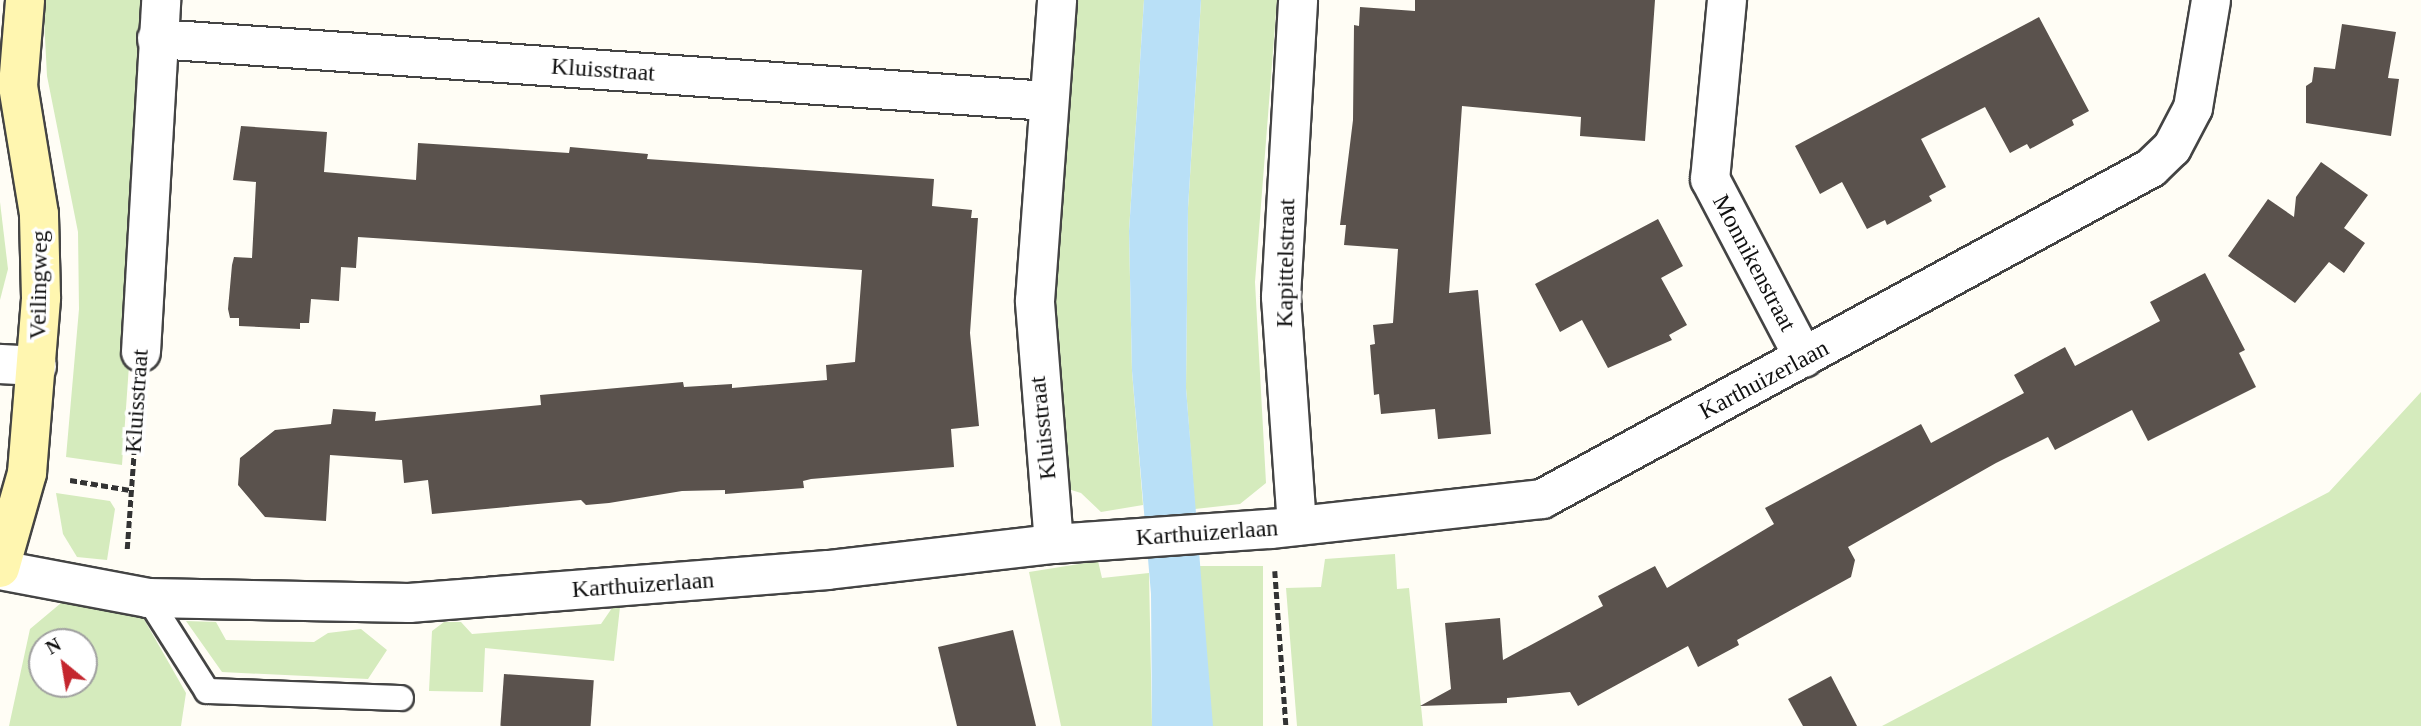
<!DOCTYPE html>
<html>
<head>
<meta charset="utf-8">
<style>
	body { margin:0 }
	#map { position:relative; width:2421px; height:726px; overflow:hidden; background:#fffdf5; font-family:"Times New Roman",serif }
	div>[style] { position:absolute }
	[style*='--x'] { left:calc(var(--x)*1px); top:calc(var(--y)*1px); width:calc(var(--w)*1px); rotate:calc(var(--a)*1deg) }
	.green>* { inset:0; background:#d5ebbd; transform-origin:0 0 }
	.water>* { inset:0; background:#b9e0f7 }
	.building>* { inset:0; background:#5a524d; transform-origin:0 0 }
	.path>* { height:4.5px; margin-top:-2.25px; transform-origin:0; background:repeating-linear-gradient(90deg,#333 0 7px,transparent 0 10.5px) }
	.roads { filter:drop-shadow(2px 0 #444) drop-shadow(-2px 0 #444) drop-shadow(0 2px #444) drop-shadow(0 -2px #444) }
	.lane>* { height:24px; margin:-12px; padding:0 12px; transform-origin:12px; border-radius:12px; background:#fff }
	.street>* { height:38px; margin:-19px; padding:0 19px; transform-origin:19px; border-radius:19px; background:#fff }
	.secondary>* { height:38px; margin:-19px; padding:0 19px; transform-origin:19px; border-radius:19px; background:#fff6b0 }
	span { translate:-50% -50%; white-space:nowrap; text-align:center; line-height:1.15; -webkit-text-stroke:7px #fff; paint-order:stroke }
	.street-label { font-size:24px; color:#111 }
	.north { position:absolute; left:28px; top:628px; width:70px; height:70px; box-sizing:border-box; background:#fff; border:2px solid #a0a0a0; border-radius:50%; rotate:330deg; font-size:19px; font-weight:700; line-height:28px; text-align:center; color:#111 }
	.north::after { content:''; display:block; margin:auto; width:24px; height:32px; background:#c4262e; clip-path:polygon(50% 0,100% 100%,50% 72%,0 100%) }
</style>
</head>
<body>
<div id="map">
	<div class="green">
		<div style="clip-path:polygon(43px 0,141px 0,122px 349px,130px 351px,122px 465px,66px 457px,79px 309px,78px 232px,47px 76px)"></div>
		<div style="clip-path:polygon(1074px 0,1144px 0,1129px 231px,1132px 371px,1143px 505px,1101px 512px,1081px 493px,1068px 489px,1053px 323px)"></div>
		<div style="clip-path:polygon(1201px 0,1277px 0,1255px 282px,1266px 483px,1240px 504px,1195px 509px,1186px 388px,1188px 208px)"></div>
		<div style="clip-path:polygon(0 202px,8px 269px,0 300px)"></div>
		<div style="clip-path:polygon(2421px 392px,2421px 726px,1882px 726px,2329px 492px)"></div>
		<div style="clip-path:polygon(56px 493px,110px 501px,115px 509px,107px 560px,77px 557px,63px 534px)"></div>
		<div style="clip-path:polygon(1395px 554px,1397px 589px,1409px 588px,1423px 726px,1297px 726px,1286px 588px,1321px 587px,1325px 559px)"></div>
		<div style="clip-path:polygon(1098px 561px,1102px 578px,1149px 573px,1152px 726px,1061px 726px,1029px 572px)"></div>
		<div style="left:1200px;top:566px;width:63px;height:161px"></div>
		<div style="clip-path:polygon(evenodd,61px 603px,141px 614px,186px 693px,181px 726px,9px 726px,30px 629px,61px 603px,42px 642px,84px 642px,84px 684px,42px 684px,42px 642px)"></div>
		<div style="clip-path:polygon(620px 607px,614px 661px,485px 648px,483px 692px,429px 691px,432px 631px,444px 622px,461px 622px,472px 634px,601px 624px,612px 608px)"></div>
		<div style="clip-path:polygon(186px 621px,216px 622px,226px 640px,314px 642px,328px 633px,361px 629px,387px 650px,368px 679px,222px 672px)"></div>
	</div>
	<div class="water">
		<div style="clip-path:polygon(1144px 0,1201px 0,1188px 208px,1186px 388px,1213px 726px,1152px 726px,1151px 594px,1132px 371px,1129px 231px)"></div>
	</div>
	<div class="building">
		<div style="clip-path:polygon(1415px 0,1655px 0,1645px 141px,1580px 136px,1581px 117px,1462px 106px,1449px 293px,1478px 290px,1491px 434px,1438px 439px,1435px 409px,1381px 414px,1379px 394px,1374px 395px,1370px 345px,1375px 344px,1373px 325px,1393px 323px,1398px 249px,1344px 245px,1346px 225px,1340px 225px,1353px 120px,1354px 25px,1359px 26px,1360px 7px,1415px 11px)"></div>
		<div style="clip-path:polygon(2039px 17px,2089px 111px,2072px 120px,2074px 125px,2030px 149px,2027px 144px,2010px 153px,1985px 107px,1921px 139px,1946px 187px,1929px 196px,1932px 201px,1887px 225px,1885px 220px,1867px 229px,1842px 182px,1820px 194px,1795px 146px)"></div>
		<div style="clip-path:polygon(2342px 24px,2396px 32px,2388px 78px,2399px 79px,2391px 136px,2306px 123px,2306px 86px,2312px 82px,2314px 67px,2335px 69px)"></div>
		<div style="clip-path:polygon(241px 126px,327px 132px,324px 172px,416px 180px,418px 143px,569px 153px,570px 147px,648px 154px,647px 159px,934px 179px,932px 206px,972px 210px,971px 218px,978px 218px,970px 333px,979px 426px,951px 429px,954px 467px,811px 479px,803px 481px,804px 488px,725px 494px,725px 490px,682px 491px,609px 503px,586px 505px,581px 500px,432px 514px,428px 480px,404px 483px,402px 460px,330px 455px,326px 521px,265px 517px,238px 485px,240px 458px,275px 430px,331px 424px,333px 409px,376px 412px,375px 421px,541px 405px,540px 395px,683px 382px,684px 387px,732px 384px,732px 388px,827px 380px,826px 365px,855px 362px,862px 270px,358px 237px,356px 268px,341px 267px,339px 301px,311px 299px,309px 323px,300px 323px,300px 329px,239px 326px,239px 318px,230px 318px,228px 309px,232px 265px,234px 257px,252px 258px,256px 182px,233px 180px)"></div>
		<div style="clip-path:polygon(2321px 162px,2368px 195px,2344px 228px,2365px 243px,2344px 273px,2329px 262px,2295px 303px,2228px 256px,2268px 199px,2294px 217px,2296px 197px)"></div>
		<div style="clip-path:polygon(1658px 219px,1683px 266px,1661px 278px,1687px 325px,1669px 335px,1672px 340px,1608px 368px,1582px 320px,1560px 332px,1535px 284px)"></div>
		<div style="clip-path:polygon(2205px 273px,2245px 350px,2239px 353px,2256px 387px,2148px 441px,2132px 410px,2055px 450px,2048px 437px,1996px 463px,1848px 547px,1855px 560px,1851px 577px,1737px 640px,1739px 645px,1698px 667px,1688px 646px,1578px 706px,1570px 692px,1507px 698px,1507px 703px,1420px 706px,1451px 689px,1445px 623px,1500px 618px,1503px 660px,1603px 606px,1598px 596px,1655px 566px,1667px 588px,1774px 524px,1765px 508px,1921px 424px,1931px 443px,2024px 393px,2014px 375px,2065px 347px,2075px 366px,2160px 321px,2150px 302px)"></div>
		<div style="clip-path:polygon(1013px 630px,1036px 726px,957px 726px,938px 647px)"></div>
		<div style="left:504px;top:674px;width:90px;height:52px;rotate:4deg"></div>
		<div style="clip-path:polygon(1831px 676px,1857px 726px,1803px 726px,1788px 699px)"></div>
	</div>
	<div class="path">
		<div style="--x:70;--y:480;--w:61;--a:9.5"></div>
		<div style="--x:127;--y:549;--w:155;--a:-85.9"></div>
		<div style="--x:1275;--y:571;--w:155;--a:85.9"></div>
	</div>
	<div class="roads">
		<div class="lane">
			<div style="--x:148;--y:598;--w:110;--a:57.6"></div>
			<div style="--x:207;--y:691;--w:194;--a:2.1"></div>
		</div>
		<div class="street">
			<div style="--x:1727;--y:0;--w:180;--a:95.4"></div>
			<div style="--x:1710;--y:179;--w:202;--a:62.3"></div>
			<div style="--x:157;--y:39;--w:894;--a:3.98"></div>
			<div style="--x:141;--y:352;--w:353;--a:-86.7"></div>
			<div style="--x:0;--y:364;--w:37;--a:3"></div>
			<div style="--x:1297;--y:526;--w:230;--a:-94"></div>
			<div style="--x:1281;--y:297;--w:297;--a:-86.7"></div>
			<div style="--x:1054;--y:544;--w:244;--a:-94.5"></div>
			<div style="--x:1035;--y:301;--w:302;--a:-85.8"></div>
			<div style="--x:0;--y:570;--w:151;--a:10.7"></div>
			<div style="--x:148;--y:598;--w:261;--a:1.1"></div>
			<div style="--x:409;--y:603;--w:420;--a:-4.5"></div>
			<div style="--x:828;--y:570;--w:227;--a:-6.6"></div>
			<div style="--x:1054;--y:544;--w:218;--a:-4"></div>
			<div style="--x:1271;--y:529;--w:273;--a:-6.3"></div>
			<div style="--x:1542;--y:499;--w:693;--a:-28.52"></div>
			<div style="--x:2151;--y:168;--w:29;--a:-44"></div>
			<div style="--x:2172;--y:148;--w:45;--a:-62.3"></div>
			<div style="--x:2193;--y:108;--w:109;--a:-80.5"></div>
		</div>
		<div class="secondary">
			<div style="--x:0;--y:568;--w:99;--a:-74.1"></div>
			<div style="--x:27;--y:473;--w:176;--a:-85.4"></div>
			<div style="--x:41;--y:298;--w:84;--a:-91.4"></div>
			<div style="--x:39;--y:214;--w:130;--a:-99.3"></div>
			<div style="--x:18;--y:86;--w:86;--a:-85.3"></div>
		</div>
	</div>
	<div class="street-label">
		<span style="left:603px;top:70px;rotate:4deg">Kluisstraat</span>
		<span style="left:1286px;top:263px;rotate:-89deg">Kapittelstraat</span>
		<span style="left:1754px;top:263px;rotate:62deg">Monnikenstraat</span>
		<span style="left:39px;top:285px;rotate:-89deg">Veilingweg</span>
		<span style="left:1764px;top:380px;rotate:-28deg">Karthuizerlaan</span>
		<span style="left:137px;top:401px;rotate:-86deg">Kluisstraat</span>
		<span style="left:1043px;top:428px;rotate:-96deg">Kluisstraat</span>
		<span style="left:1207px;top:533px;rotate:-4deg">Karthuizerlaan</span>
		<span style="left:643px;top:585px;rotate:-4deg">Karthuizerlaan</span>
	</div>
	<div class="north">N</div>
</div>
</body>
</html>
